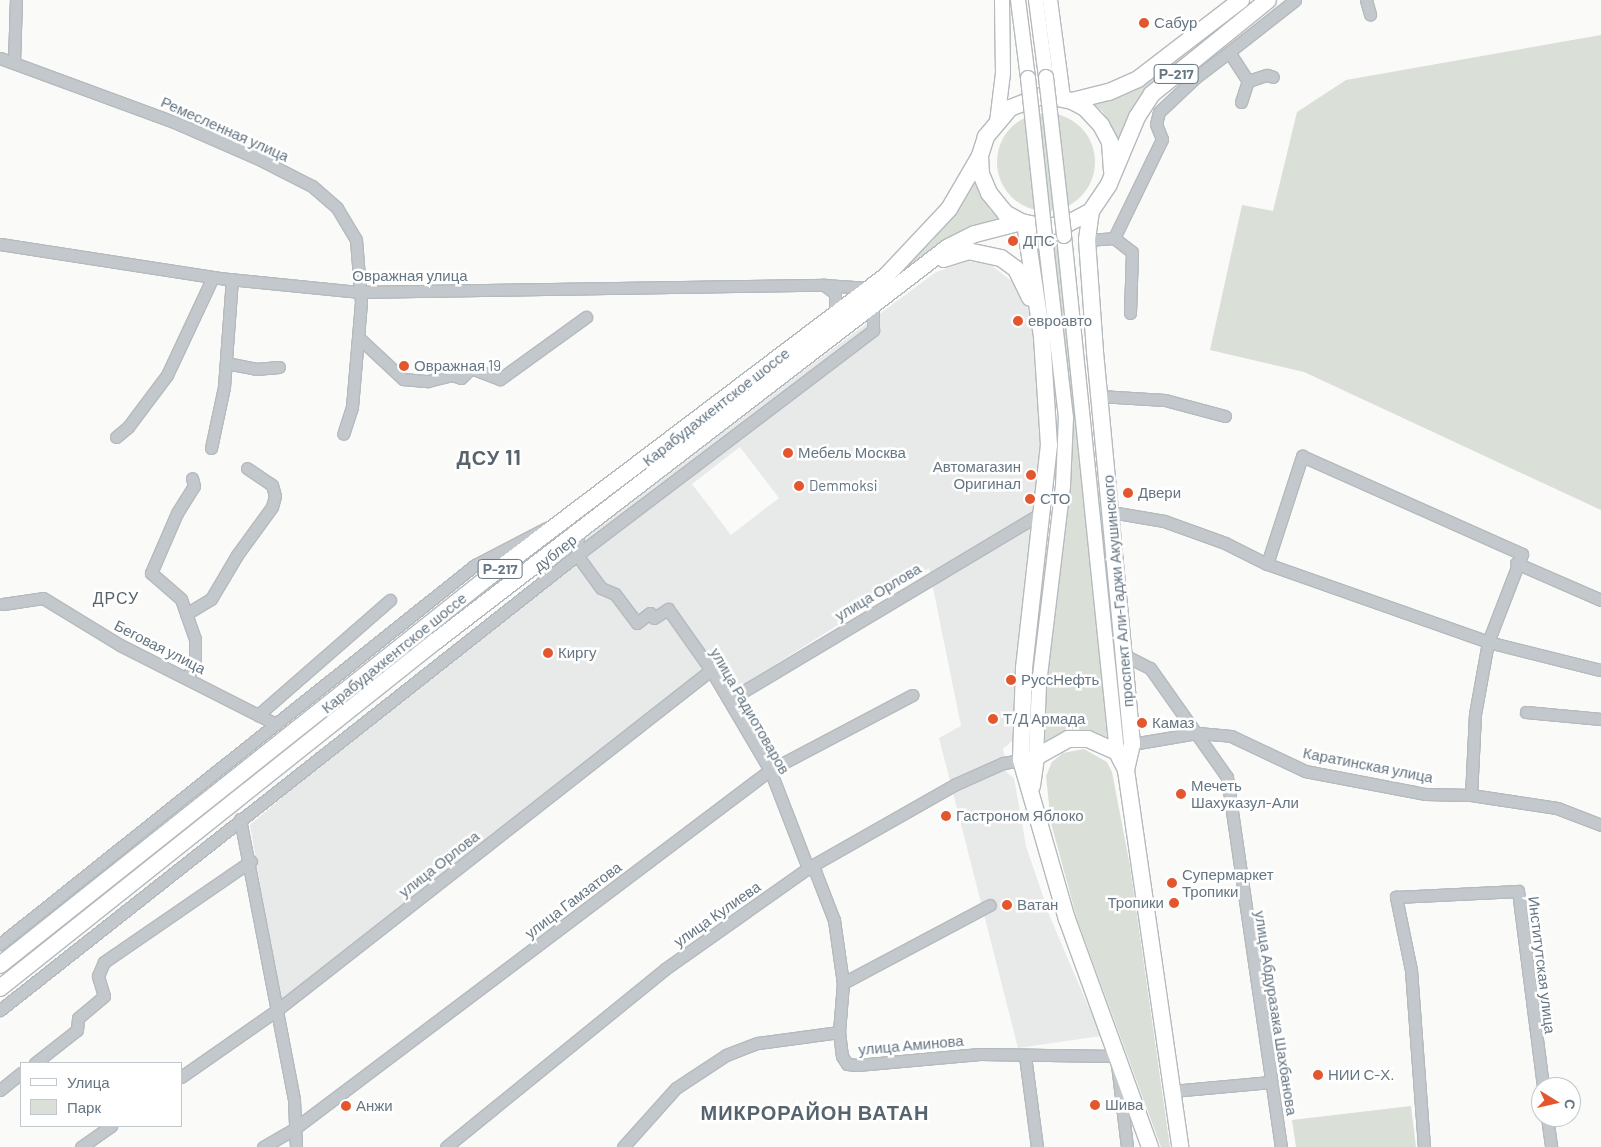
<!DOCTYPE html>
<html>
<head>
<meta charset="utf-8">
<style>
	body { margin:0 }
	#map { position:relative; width:1601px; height:1147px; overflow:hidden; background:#fafaf8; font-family:Barlow,sans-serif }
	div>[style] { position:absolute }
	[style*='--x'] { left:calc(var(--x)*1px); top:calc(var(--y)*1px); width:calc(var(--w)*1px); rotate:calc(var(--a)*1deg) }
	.built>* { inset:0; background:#e8e9e9 }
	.green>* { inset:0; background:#dadfd7 }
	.round { border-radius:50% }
	.roads { filter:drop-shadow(1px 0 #b5babe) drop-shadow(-1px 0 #b5babe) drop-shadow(0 1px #b5babe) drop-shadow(0 -1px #b5babe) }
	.minor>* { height:11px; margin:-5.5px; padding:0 5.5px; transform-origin:5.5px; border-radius:5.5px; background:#c3c8cc }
	.major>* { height:14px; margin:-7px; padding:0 7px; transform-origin:7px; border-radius:7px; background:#fff }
	.highway>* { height:16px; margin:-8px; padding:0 8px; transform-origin:8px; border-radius:8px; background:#fff }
	.bridges { filter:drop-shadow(1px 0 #b5babe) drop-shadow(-1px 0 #b5babe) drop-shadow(0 1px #b5babe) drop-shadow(0 -1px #b5babe) }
	.major-bridge>* { height:14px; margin:-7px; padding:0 7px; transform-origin:7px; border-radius:7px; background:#fff }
	.dots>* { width:14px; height:14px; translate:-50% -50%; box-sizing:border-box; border:2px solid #fff; border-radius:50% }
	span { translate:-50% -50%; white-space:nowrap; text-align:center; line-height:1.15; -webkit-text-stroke:5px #fff; paint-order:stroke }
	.shield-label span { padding:1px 4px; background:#fff; border:1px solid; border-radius:4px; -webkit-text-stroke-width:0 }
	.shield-label { font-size:14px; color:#657683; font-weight:700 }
	.poi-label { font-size:15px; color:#657683 }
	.left { translate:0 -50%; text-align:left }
	.right { translate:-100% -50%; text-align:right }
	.street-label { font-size:15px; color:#657683 }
	.neighbourhood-label { font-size:16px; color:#57646e; letter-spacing:1px }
	.district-label { font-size:20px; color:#57646e; font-weight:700; letter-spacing:1px }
	.legend { position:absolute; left:20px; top:1062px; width:162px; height:65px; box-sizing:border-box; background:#fff; border:1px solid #c1c8cd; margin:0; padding:6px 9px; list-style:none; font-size:15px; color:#657683 }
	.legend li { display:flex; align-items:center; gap:10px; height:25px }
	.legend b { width:25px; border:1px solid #c1c8cd }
	.north { position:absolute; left:1531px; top:1077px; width:50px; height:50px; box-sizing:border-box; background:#fff; border:1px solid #c1c8cd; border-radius:50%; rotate:99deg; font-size:14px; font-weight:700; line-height:20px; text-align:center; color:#657683 }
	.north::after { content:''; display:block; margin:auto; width:18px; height:22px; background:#e4572e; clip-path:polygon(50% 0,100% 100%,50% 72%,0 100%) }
</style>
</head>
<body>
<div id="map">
	<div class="built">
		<div style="clip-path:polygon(evenodd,968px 261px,991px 265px,1018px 286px,1030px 314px,1039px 353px,1044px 425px,1013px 740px,1003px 749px,1007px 773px,1014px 778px,1026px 846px,1050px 917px,1101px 1036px,1018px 1048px,939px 738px,961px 726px,929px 568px,733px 691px,718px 669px,280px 1000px,250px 825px,627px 502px,936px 272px,968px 261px,740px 447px,779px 498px,731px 535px,692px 484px,740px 447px)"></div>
	</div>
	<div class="green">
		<div style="clip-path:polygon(1601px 35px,1601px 510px,1304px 372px,1210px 350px,1242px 205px,1273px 211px,1297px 112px,1346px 80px)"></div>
		<div style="clip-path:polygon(1182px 53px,1186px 57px,1118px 142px,1103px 112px,1092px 103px)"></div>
		<div class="round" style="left:997px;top:113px;width:98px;height:98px"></div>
		<div style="clip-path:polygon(974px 178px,990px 210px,1004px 221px,895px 282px,892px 277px,933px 240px,953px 214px)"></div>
		<div style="clip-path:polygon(1057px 236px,1076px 402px,1107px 737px,1088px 730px,1074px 730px,1057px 735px,1043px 744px,1045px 681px,1071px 406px,1053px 237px)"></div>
		<div style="clip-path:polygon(1084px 749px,1107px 762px,1112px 772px,1130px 866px,1170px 1147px,1161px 1147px,1077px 919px,1051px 823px,1046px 776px,1052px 762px,1063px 753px)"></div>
		<div style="clip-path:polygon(1411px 1106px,1416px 1147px,1296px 1147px,1292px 1120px)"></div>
	</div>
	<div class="roads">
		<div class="minor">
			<div style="--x:1366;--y:0;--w:15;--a:74"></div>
			<div style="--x:1229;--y:52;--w:84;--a:-38.2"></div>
			<div style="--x:0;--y:58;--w:185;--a:20.2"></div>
			<div style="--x:174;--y:122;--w:93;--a:23.5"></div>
			<div style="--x:259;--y:159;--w:59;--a:27"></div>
			<div style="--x:312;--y:186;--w:33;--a:41"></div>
			<div style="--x:337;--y:208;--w:37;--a:59"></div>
			<div style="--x:356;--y:240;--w:62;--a:85.4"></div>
			<div style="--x:361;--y:302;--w:105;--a:94.9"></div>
			<div style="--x:352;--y:407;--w:28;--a:108"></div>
			<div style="--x:14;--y:62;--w:62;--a:-88.2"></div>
			<div style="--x:1241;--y:102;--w:22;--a:-72"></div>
			<div style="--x:1114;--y:238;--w:23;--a:38"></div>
			<div style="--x:1132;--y:252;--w:61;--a:91.9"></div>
			<div style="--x:1087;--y:240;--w:27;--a:-4"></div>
			<div style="--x:1114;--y:238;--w:110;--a:-64.1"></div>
			<div style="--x:1162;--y:139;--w:16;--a:-112"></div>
			<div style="--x:1156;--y:124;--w:12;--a:-76"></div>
			<div style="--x:1159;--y:112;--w:50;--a:-43.4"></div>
			<div style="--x:1195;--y:78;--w:43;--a:-37.4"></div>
			<div style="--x:1229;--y:52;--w:35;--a:57"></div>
			<div style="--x:1248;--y:81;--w:20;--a:-18"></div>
			<div style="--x:1267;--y:75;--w:6;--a:18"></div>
			<div style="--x:0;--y:244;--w:222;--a:8.8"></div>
			<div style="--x:219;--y:278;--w:142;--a:5.7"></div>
			<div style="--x:360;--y:292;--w:464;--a:-0.9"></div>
			<div style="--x:835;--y:315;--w:22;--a:-90"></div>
			<div style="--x:835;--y:293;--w:14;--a:-144"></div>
			<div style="--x:824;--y:285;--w:45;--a:3.8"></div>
			<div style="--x:358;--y:337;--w:62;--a:43"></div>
			<div style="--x:403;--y:379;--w:25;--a:5"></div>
			<div style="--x:428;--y:381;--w:25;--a:-14"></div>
			<div style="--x:452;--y:375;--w:9;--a:18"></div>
			<div style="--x:461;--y:378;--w:14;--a:-45"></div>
			<div style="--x:471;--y:368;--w:31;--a:21"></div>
			<div style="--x:500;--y:379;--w:106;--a:-35.8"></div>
			<div style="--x:226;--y:363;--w:31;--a:11"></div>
			<div style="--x:256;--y:369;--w:23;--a:-5"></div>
			<div style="--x:1099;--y:396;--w:66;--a:3.5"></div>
			<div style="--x:1165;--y:400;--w:62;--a:14.9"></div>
			<div style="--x:116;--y:437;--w:16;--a:-40"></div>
			<div style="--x:128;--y:427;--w:65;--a:-53.1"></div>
			<div style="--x:167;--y:375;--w:108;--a:-64.9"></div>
			<div style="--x:211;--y:448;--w:62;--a:-78"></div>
			<div style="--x:224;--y:387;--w:108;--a:-85.8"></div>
			<div style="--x:1111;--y:512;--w:54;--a:9.6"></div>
			<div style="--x:1164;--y:521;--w:65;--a:19.8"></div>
			<div style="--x:1225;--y:543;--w:47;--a:26.6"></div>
			<div style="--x:1267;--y:564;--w:234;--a:19.4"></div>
			<div style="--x:1488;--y:642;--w:115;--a:14"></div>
			<div style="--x:578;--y:531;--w:24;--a:92"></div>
			<div style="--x:577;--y:555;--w:41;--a:54"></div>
			<div style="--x:601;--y:588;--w:15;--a:23"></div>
			<div style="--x:615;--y:594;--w:36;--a:53"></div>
			<div style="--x:637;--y:623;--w:16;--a:-38"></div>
			<div style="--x:650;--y:613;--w:6;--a:51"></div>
			<div style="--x:654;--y:618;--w:17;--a:-33"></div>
			<div style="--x:668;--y:609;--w:75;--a:54.8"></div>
			<div style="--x:711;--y:670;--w:116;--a:59.5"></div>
			<div style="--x:770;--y:770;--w:105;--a:68.8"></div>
			<div style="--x:808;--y:868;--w:8;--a:23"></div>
			<div style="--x:815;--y:871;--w:53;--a:68.8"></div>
			<div style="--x:834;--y:920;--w:64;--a:81.9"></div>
			<div style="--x:843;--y:983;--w:49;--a:94.7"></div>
			<div style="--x:1516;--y:563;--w:93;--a:23.5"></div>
			<div style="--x:1267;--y:564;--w:114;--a:-72"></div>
			<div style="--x:1302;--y:456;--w:241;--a:24"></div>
			<div style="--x:1522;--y:554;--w:94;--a:111.1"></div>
			<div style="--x:1488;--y:642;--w:73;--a:100.2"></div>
			<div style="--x:1475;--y:714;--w:81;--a:92.8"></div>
			<div style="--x:3;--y:604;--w:40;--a:-8.5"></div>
			<div style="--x:43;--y:598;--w:90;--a:31.4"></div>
			<div style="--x:120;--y:645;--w:175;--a:26.9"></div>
			<div style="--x:186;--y:614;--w:29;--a:-31"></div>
			<div style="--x:211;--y:599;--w:51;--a:-59.4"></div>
			<div style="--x:237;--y:555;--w:59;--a:-53.9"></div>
			<div style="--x:272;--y:507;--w:11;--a:-75"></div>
			<div style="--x:275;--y:496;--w:11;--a:-105"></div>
			<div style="--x:272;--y:485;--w:30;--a:-146"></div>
			<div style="--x:1124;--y:655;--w:29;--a:27"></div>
			<div style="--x:1150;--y:668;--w:133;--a:54.8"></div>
			<div style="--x:1227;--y:777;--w:374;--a:81.7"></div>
			<div style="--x:188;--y:678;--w:20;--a:-70"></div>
			<div style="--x:195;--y:659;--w:20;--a:-90"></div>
			<div style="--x:195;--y:639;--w:42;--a:-109.3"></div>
			<div style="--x:181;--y:599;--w:40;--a:-139"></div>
			<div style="--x:151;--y:573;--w:65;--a:-66.6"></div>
			<div style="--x:177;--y:513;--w:32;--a:-58"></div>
			<div style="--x:194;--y:486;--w:8;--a:-104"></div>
			<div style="--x:729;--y:700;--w:366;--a:-30.9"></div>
			<div style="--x:1526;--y:712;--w:75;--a:5.3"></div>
			<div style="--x:258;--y:715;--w:175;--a:-41.1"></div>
			<div style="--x:1132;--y:744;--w:67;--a:-9.5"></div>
			<div style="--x:1198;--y:733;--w:33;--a:5"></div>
			<div style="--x:1231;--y:736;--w:82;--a:25.3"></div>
			<div style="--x:1305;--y:771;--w:123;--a:10.8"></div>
			<div style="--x:1426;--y:794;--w:45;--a:1.3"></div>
			<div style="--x:1471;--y:795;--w:87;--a:8.6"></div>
			<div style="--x:1557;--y:808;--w:47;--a:21.1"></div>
			<div style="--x:240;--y:819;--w:286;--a:79.1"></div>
			<div style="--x:294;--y:1100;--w:47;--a:87.6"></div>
			<div style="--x:0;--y:944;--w:608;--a:-38.59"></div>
			<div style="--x:475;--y:565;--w:80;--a:-27.5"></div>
			<div style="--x:843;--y:983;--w:166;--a:-28"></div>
			<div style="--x:0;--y:1010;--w:735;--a:-38.26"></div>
			<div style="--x:577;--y:555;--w:372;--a:-37.2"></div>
			<div style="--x:873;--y:330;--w:25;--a:-90"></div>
			<div style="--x:1025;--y:1056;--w:92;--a:82.5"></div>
			<div style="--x:35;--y:1063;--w:53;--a:-38.2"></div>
			<div style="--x:77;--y:1030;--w:12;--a:-85"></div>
			<div style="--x:78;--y:1018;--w:34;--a:-40"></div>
			<div style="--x:104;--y:996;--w:21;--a:-107"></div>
			<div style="--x:98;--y:976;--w:15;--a:-67"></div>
			<div style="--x:104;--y:962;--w:178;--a:-34.5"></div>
			<div style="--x:181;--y:1077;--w:117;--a:-34.9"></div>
			<div style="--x:277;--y:1010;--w:551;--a:-38.08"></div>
			<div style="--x:0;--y:1090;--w:27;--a:-39"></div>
			<div style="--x:1172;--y:1091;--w:99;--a:-5.2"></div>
			<div style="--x:1547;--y:1117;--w:30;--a:82"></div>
			<div style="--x:81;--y:1147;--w:37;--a:-35"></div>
			<div style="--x:263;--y:1147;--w:36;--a:-30"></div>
			<div style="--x:294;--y:1129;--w:596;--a:-37.02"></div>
			<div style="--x:770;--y:770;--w:161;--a:-27.8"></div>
			<div style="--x:446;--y:1147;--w:282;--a:-39.1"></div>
			<div style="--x:665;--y:969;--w:175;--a:-35.2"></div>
			<div style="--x:808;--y:868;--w:170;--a:-29.6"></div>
			<div style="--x:956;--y:784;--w:51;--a:-24.1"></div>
			<div style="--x:1003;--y:763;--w:24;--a:-9"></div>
			<div style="--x:623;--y:1147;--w:79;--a:-48.1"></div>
			<div style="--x:676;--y:1088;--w:60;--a:-33.4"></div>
			<div style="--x:726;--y:1055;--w:34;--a:-21"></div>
			<div style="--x:758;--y:1043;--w:82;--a:-7.7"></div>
			<div style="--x:839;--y:1032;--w:24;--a:83"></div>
			<div style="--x:842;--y:1056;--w:9;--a:58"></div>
			<div style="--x:847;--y:1064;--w:10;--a:6"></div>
			<div style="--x:857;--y:1065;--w:123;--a:-5.1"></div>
			<div style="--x:980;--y:1054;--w:136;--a:0.8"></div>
			<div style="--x:1116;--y:1056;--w:92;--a:83.1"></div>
			<div style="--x:1424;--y:1147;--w:177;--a:-94.2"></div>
			<div style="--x:1411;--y:970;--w:75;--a:-101.6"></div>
			<div style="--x:1396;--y:897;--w:122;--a:-2.8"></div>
			<div style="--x:1518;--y:891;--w:198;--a:82.7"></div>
		</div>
		<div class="major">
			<div style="--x:1018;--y:0;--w:79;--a:82.7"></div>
			<div style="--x:1036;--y:0;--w:78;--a:82.6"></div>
			<div style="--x:1050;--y:0;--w:99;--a:82.4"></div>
			<div style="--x:997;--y:122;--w:49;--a:-83"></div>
			<div style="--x:1003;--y:73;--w:73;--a:-90.8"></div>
			<div style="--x:1064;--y:236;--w:519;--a:84.14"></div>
			<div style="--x:1036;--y:757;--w:73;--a:-87.6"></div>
			<div style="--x:1039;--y:684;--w:199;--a:-83.1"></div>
			<div style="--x:1063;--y:486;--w:68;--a:-87.5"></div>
			<div style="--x:1066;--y:418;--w:183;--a:-96.6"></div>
		</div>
		<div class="highway">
			<div style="--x:1072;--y:101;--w:38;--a:-14"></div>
			<div style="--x:1109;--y:92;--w:32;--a:-24"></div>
			<div style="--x:1138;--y:79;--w:130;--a:-37.5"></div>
			<div style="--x:1112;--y:171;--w:29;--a:-94"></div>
			<div style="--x:1110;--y:142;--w:19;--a:-118"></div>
			<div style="--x:1101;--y:125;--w:23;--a:-133"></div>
			<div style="--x:1085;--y:108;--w:15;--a:-152"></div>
			<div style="--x:1072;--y:101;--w:29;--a:-168"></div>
			<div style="--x:1044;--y:95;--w:36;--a:159"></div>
			<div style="--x:1010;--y:108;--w:38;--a:130"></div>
			<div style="--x:986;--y:137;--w:20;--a:108"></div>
			<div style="--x:980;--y:156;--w:18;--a:87"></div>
			<div style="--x:981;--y:174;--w:21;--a:67"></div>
			<div style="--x:989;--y:193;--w:26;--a:51"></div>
			<div style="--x:1005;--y:213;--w:18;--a:29"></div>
			<div style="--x:1021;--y:222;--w:25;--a:12"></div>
			<div style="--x:1045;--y:227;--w:22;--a:-8"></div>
			<div style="--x:1067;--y:224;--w:27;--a:-28"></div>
			<div style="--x:1091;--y:211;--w:32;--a:-56"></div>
			<div style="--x:1109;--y:184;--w:73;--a:-67.3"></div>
			<div style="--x:1137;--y:117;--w:27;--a:-57"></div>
			<div style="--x:1152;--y:94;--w:149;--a:-39"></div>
			<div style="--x:1091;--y:211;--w:29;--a:98"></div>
			<div style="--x:1087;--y:240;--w:112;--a:85.9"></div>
			<div style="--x:1095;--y:352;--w:394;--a:84.6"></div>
			<div style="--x:1132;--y:744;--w:27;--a:103"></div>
			<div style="--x:1126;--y:770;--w:381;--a:81.8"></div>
			<div style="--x:1025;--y:223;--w:115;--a:81.5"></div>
			<div style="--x:1042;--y:337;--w:108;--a:86.3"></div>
			<div style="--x:1049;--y:445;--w:224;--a:96.4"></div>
			<div style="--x:1024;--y:668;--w:92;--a:91.9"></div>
			<div style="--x:1021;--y:760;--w:166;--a:73.9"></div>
			<div style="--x:1067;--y:919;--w:243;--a:70"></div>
			<div style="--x:944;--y:259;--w:25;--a:-18"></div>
			<div style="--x:968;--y:251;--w:34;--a:12"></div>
			<div style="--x:1001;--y:258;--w:19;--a:36"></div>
			<div style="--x:1016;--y:269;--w:32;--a:64"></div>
			<div style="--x:1032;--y:786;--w:29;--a:-82"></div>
			<div style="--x:1036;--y:757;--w:37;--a:-29"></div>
			<div style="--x:1068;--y:739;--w:20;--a:0"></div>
			<div style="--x:1088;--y:739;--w:32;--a:24"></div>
			<div style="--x:1117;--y:752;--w:20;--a:63"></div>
			<div style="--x:0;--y:965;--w:621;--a:-38.46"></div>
			<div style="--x:486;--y:579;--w:502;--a:-37.14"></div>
			<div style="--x:886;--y:276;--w:92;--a:-46.8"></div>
			<div style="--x:949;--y:209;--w:61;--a:-59.7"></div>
			<div style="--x:0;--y:988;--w:557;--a:-38.52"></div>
			<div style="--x:436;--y:641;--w:645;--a:-37.56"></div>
			<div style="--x:947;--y:248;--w:31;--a:-27"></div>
			<div style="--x:975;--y:234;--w:48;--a:-14.6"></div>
		</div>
	</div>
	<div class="bridges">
		<div class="major-bridge">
			<div style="--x:1046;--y:77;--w:160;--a:83.5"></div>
			<div style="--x:1028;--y:78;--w:159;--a:83.9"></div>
		</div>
	</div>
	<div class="dots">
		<div style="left:1144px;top:23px;background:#e4572e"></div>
		<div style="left:1013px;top:241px;background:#e4572e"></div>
		<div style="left:1018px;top:321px;background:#e4572e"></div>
		<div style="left:404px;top:366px;background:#e4572e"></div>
		<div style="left:788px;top:453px;background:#e4572e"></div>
		<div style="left:1031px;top:475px;background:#e4572e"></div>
		<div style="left:799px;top:486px;background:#e4572e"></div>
		<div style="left:1128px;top:493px;background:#e4572e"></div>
		<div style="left:1030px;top:499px;background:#e4572e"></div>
		<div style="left:548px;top:653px;background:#e4572e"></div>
		<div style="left:1011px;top:680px;background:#e4572e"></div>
		<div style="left:993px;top:719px;background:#e4572e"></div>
		<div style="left:1142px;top:723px;background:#e4572e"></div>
		<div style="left:1181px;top:794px;background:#e4572e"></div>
		<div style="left:946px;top:816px;background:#e4572e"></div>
		<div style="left:1172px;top:883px;background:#e4572e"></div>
		<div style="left:1174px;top:903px;background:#e4572e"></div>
		<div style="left:1007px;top:905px;background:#e4572e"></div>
		<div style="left:1318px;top:1075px;background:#e4572e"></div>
		<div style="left:1095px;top:1105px;background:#e4572e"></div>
		<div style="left:346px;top:1106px;background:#e4572e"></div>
	</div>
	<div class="shield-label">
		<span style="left:1176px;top:74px">Р-217</span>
		<span style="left:500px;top:569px">Р-217</span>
	</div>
	<div class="poi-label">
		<span class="left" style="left:1154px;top:23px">Сабур</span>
		<span class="left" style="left:1023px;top:241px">ДПС</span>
		<span class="left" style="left:1028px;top:321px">евроавто</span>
		<span class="left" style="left:414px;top:366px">Овражная 19</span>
		<span class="left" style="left:798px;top:453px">Мебель Москва</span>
		<span class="right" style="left:1021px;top:475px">Автомагазин<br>Оригинал</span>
		<span class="left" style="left:809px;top:486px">Demmoksi</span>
		<span class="left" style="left:1138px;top:493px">Двери</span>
		<span class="left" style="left:1040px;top:499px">СТО</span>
		<span class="left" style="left:558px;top:653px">Киргу</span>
		<span class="left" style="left:1021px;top:680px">РуссНефть</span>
		<span class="left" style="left:1003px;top:719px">Т/Д Армада</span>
		<span class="left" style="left:1152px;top:723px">Камаз</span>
		<span class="left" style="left:1191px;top:794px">Мечеть<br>Шахуказул-Али</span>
		<span class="left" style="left:956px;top:816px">Гастроном Яблоко</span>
		<span class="left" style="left:1182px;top:883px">Супермаркет<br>Тропики</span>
		<span class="right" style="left:1164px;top:903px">Тропики</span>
		<span class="left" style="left:1017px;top:905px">Ватан</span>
		<span class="left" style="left:1328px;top:1075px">НИИ С-Х.</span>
		<span class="left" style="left:1105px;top:1105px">Шива</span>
		<span class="left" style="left:356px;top:1106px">Анжи</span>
	</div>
	<div class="street-label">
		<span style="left:225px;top:129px;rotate:24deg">Ремесленная улица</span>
		<span style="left:410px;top:276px">Овражная улица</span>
		<span style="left:716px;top:407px;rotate:-38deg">Карабудахкентское шоссе</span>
		<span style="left:555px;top:553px;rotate:-38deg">дублер</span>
		<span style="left:1118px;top:591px;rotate:-95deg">проспект Али-Гаджи Акушинского</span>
		<span style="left:878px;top:592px;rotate:-31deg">улица Орлова</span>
		<span style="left:160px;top:647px;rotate:27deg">Беговая улица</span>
		<span style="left:394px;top:653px;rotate:-39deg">Карабудахкентское шоссе</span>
		<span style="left:750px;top:711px;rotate:60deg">улица Радиотоваров</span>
		<span style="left:1368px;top:765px;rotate:11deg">Каратинская улица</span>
		<span style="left:439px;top:864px;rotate:-38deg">улица Орлова</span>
		<span style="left:573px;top:900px;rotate:-37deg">улица Гамзатова</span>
		<span style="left:717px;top:914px;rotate:-35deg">улица Кулиева</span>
		<span style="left:1542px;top:965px;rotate:83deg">Институтская улица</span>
		<span style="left:1276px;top:1013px;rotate:81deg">улица Абдуразака Шахбанова</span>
		<span style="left:911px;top:1045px;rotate:-5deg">улица Аминова</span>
	</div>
	<div class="neighbourhood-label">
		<span style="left:116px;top:598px">ДРСУ</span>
	</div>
	<div class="district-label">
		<span style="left:489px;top:457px">ДСУ 11</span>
		<span style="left:815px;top:1112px">МИКРОРАЙОН ВАТАН</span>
	</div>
	<ul class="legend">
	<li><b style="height:6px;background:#fff"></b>Улица</li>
	<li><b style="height:14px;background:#dadfd7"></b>Парк</li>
	</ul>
	<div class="north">С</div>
</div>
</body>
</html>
